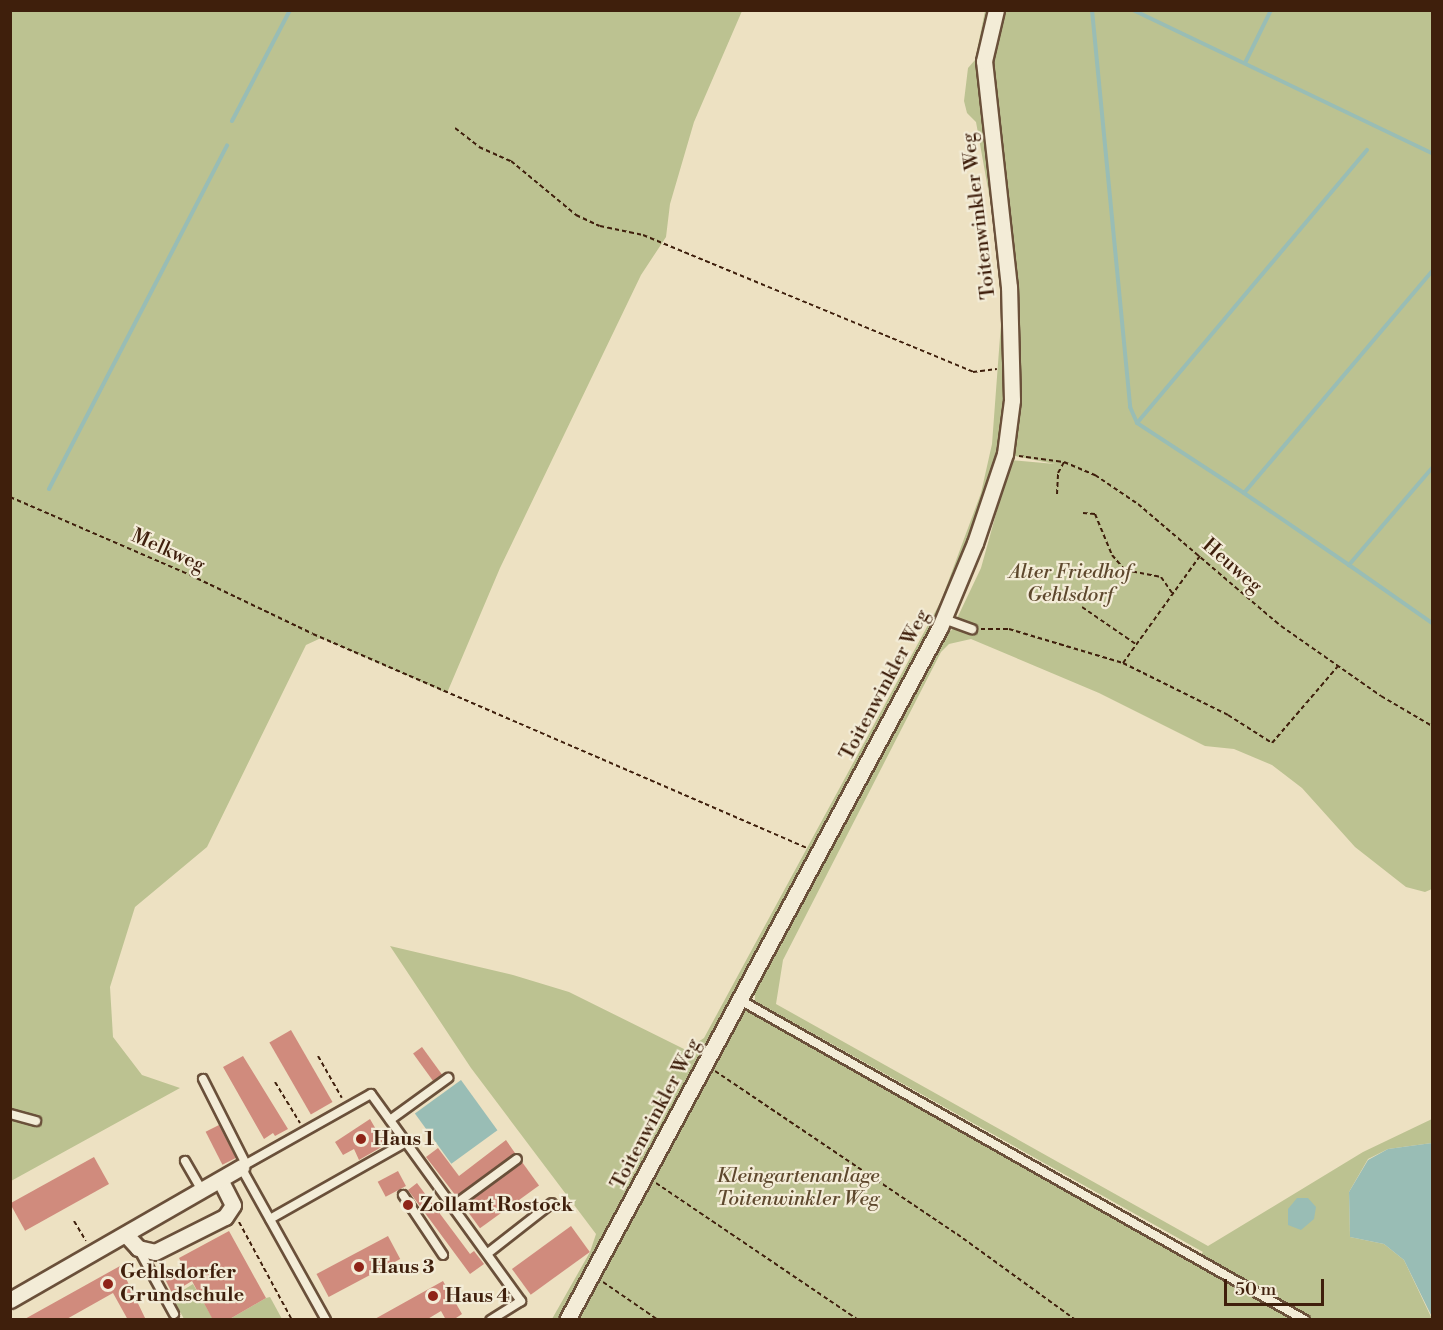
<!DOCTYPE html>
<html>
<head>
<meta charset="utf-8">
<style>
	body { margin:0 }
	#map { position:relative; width:1443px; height:1330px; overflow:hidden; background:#ede1c2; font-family:"Libre Bodoni",serif }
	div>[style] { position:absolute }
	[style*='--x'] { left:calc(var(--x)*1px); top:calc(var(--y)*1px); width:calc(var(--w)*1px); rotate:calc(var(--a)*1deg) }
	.green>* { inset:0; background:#bcc291 }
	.water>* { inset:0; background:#99bdb5; transform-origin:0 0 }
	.stream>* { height:4px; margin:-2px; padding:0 2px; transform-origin:2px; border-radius:2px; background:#99bdb5 }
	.building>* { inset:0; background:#d08b7d; transform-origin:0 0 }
	.path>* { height:2px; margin-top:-1px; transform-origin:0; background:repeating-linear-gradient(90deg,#3f1f0c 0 4.5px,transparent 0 7.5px) }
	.roads { filter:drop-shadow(2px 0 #6a503a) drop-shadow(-2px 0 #6a503a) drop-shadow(0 2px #6a503a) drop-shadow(0 -2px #6a503a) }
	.lane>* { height:8px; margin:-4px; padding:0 4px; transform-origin:4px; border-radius:4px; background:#f3ecd7 }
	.street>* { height:15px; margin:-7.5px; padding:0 7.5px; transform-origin:7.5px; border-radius:7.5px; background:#f3ecd7 }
	.dots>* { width:16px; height:16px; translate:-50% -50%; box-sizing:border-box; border:3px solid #f3ecd7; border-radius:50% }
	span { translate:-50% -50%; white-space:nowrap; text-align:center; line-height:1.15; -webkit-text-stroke:4.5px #f3ecd7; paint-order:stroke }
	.street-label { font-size:20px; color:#3f1f0c }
	.park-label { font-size:20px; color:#5e482d; font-style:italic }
	.poi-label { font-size:20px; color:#3f1f0c; font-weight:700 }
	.left { translate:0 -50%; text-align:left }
	.frame { position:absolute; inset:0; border:12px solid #3f1f0c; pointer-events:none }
	.scale { position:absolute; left:1224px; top:1279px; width:100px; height:27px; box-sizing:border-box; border:3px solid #3f1f0c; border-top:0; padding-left:8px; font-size:18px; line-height:21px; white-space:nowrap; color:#3f1f0c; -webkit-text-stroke:4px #f3ecd7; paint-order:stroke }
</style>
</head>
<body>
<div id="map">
	<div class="green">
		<div style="clip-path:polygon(10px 11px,742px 11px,694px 122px,670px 204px,666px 237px,641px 275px,500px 568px,447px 693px,321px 638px,306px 645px,207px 847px,135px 907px,110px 987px,113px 1037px,142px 1075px,180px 1088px,11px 1181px)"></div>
		<div style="clip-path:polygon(evenodd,985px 11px,1432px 11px,1432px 889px,1425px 892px,1406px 887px,1355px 847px,1302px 788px,1272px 765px,1234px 749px,1205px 746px,1099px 693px,971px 639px,949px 644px,941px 652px,783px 960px,776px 1004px,1208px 1246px,1363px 1152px,1432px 1119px,1432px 1143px,1388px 1149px,1368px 1159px,1349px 1192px,1350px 1237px,1384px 1244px,1404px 1260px,1432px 1319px,1305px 1319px,1199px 1256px,1203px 1252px,755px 1001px,755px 989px,828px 853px,819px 854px,567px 1319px,552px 1319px,590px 1252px,596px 1234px,471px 1068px,390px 946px,513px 975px,569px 992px,686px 1050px,704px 1038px,941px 601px,981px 493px,992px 444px,1002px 310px,992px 211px,976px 122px,967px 113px,964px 101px,968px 68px,975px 60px,985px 11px,1005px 454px,1055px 464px,1011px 460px,981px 568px,951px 631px,941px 627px,1005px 454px)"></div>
		<div style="clip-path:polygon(746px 1008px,1298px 1320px,574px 1320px)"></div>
		<div style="clip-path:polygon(193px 1284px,213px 1319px,184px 1319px,172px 1297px)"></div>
		<div style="clip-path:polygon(270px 1297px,282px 1319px,228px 1320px,266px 1298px)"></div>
	</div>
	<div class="water">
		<div style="left:461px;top:1080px;width:62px;height:57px;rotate:54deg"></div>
		<div style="clip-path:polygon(1432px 1143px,1432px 1317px,1404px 1260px,1384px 1244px,1350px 1237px,1349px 1192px,1368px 1160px,1388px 1149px)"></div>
		<div style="clip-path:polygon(1297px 1198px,1308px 1198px,1316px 1207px,1314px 1219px,1301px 1230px,1288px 1225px,1288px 1209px)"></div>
	</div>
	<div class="stream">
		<div style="--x:1092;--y:10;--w:399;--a:84.5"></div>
		<div style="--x:1130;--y:407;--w:17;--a:66"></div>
		<div style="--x:1133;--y:10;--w:331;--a:25.6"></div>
		<div style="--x:1245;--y:63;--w:59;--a:-63.9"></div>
		<div style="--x:232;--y:121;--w:125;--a:-62.4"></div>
		<div style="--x:1432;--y:468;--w:128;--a:130.6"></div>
		<div style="--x:1349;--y:565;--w:101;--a:34.9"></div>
		<div style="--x:49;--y:489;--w:387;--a:-62.6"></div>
		<div style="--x:1244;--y:493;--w:128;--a:-146.8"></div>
		<div style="--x:1137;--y:423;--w:357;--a:-49.9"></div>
		<div style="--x:1349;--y:565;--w:127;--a:-145.6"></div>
		<div style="--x:1244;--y:493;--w:291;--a:-49.7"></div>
	</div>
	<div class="building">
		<div style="left:291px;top:1030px;width:83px;height:25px;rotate:60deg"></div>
		<div style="left:422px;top:1047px;width:34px;height:11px;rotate:54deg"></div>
		<div style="clip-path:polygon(243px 1056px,288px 1129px,275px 1136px,273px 1133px,264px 1139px,223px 1067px)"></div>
		<div style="clip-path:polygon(370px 1119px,385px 1145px,359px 1160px,354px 1149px,343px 1155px,335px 1142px)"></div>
		<div style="left:219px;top:1125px;width:37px;height:15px;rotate:63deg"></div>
		<div style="clip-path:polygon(506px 1140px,515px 1153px,456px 1196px,426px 1157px,438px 1148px,459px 1176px)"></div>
		<div style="left:94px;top:1157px;width:31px;height:96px;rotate:61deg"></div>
		<div style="left:522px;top:1162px;width:29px;height:73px;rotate:54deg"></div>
		<div style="left:398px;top:1171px;width:17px;height:23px;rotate:62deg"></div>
		<div style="clip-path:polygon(417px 1183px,470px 1254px,474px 1251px,484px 1264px,470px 1274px,408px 1190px)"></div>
		<div style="left:571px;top:1226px;width:32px;height:73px;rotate:54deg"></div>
		<div style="clip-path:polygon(229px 1231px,266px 1298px,228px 1320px,213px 1320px,192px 1281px,172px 1293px,165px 1279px,184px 1268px,179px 1258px)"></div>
		<div style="left:388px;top:1236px;width:26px;height:81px;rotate:62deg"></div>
		<div style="clip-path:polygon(120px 1266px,146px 1320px,128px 1320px,113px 1293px,65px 1320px,23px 1320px)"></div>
		<div style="clip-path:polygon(443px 1281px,462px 1314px,453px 1320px,446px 1320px,441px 1311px,426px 1320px,373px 1320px)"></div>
	</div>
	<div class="path">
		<div style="--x:455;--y:128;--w:31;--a:38"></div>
		<div style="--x:479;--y:147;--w:35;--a:24"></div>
		<div style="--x:511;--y:161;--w:85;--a:39.7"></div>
		<div style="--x:576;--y:215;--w:26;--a:25"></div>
		<div style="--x:600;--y:226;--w:44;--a:11.8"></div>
		<div style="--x:643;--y:235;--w:357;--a:22.5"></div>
		<div style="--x:973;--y:372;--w:24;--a:-7"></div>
		<div style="--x:1019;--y:456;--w:45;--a:7.6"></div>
		<div style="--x:1064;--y:462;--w:34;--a:23"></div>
		<div style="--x:1095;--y:475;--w:52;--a:34"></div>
		<div style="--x:1138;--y:504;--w:188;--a:40.5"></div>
		<div style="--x:1281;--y:626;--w:122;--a:35"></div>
		<div style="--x:1381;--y:696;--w:59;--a:30.5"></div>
		<div style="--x:1057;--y:494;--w:21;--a:-87"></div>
		<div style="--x:1058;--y:473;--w:13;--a:-61"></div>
		<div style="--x:10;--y:497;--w:196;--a:23.4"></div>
		<div style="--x:190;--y:575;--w:136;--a:25.6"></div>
		<div style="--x:313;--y:634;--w:538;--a:23.42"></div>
		<div style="--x:1083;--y:513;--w:12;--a:5"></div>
		<div style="--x:1095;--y:514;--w:44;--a:67.5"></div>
		<div style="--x:1112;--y:555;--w:20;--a:49"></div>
		<div style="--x:1125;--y:570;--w:37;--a:11"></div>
		<div style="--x:1161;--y:577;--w:21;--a:55"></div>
		<div style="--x:1082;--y:607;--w:67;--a:34.6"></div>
		<div style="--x:981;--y:629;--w:28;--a:0"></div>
		<div style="--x:1009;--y:629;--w:119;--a:16.6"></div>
		<div style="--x:1123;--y:663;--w:117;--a:26.3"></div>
		<div style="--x:1228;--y:715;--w:52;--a:32.5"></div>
		<div style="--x:1272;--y:743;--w:101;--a:-49.4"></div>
		<div style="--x:1123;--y:663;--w:132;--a:-54.3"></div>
		<div style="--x:318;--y:1056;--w:48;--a:60.3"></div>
		<div style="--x:715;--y:1071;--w:292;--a:34"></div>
		<div style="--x:957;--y:1234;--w:147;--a:35.9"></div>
		<div style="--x:275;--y:1082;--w:48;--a:58.6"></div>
		<div style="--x:656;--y:1183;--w:244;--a:34.1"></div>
		<div style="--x:74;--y:1221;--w:23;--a:59"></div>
		<div style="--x:239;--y:1222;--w:111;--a:61.6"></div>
		<div style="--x:603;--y:1282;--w:67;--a:34.6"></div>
	</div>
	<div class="roads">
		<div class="lane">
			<div style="--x:944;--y:619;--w:30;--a:20"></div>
			<div style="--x:740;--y:1000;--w:649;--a:29.53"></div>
			<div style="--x:203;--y:1079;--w:95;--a:63.2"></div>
			<div style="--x:10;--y:1114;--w:27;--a:15"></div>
			<div style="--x:390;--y:1120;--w:72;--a:-35.9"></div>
			<div style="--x:185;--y:1161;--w:34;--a:60"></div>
			<div style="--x:403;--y:1195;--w:72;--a:56.3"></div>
			<div style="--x:453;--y:1206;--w:79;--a:-36.3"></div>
			<div style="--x:270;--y:1219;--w:156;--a:-29.5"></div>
			<div style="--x:139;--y:1250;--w:73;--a:61.3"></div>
			<div style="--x:488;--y:1253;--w:81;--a:-38"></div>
			<div style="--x:326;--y:1320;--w:175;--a:-119.1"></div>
			<div style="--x:241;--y:1167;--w:149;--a:-29.3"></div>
			<div style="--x:371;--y:1094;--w:256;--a:54.1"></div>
			<div style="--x:521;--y:1301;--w:36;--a:148"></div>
		</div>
		<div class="street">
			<div style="--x:127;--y:1236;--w:16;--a:47"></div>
			<div style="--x:138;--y:1248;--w:17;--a:13"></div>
			<div style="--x:155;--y:1252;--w:78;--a:-26.6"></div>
			<div style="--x:225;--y:1217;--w:14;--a:-56"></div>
			<div style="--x:233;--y:1205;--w:27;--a:-117"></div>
			<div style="--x:10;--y:1300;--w:267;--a:-29.9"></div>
			<div style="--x:567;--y:1320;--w:787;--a:-61.71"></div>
			<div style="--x:940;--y:627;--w:91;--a:-67.4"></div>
			<div style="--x:975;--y:543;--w:94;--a:-71.4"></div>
			<div style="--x:1005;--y:454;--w:54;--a:-82.6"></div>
			<div style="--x:1012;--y:400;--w:113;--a:-91.5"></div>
			<div style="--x:1009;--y:287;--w:227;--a:-96.3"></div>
			<div style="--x:984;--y:61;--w:52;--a:-76.8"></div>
		</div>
	</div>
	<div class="dots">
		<div style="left:361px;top:1139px;background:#8f2418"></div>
		<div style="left:408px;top:1205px;background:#8f2418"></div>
		<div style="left:359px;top:1267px;background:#8f2418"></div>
		<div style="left:108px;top:1284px;background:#8f2418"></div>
		<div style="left:433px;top:1296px;background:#8f2418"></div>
	</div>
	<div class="street-label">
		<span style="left:979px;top:216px;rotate:-97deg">Toitenwinkler Weg</span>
		<span style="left:168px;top:551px;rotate:24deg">Melkweg</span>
		<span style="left:1232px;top:566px;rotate:41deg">Heuweg</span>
		<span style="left:885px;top:685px;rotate:-62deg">Toitenwinkler Weg</span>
		<span style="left:656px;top:1114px;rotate:-62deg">Toitenwinkler Weg</span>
	</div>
	<div class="park-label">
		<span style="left:1070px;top:584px">Alter Friedhof<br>Gehlsdorf</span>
		<span style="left:798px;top:1188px">Kleingartenanlage<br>Toitenwinkler Weg</span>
	</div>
	<div class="poi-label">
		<span class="left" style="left:373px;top:1139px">Haus 1</span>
		<span class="left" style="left:420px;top:1205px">Zollamt Rostock</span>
		<span class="left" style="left:371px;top:1267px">Haus 3</span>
		<span class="left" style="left:120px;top:1284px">Gehlsdorfer<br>Grundschule</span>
		<span class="left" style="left:445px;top:1296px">Haus 4</span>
	</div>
	<div class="frame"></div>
	<div class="scale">50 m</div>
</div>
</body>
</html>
